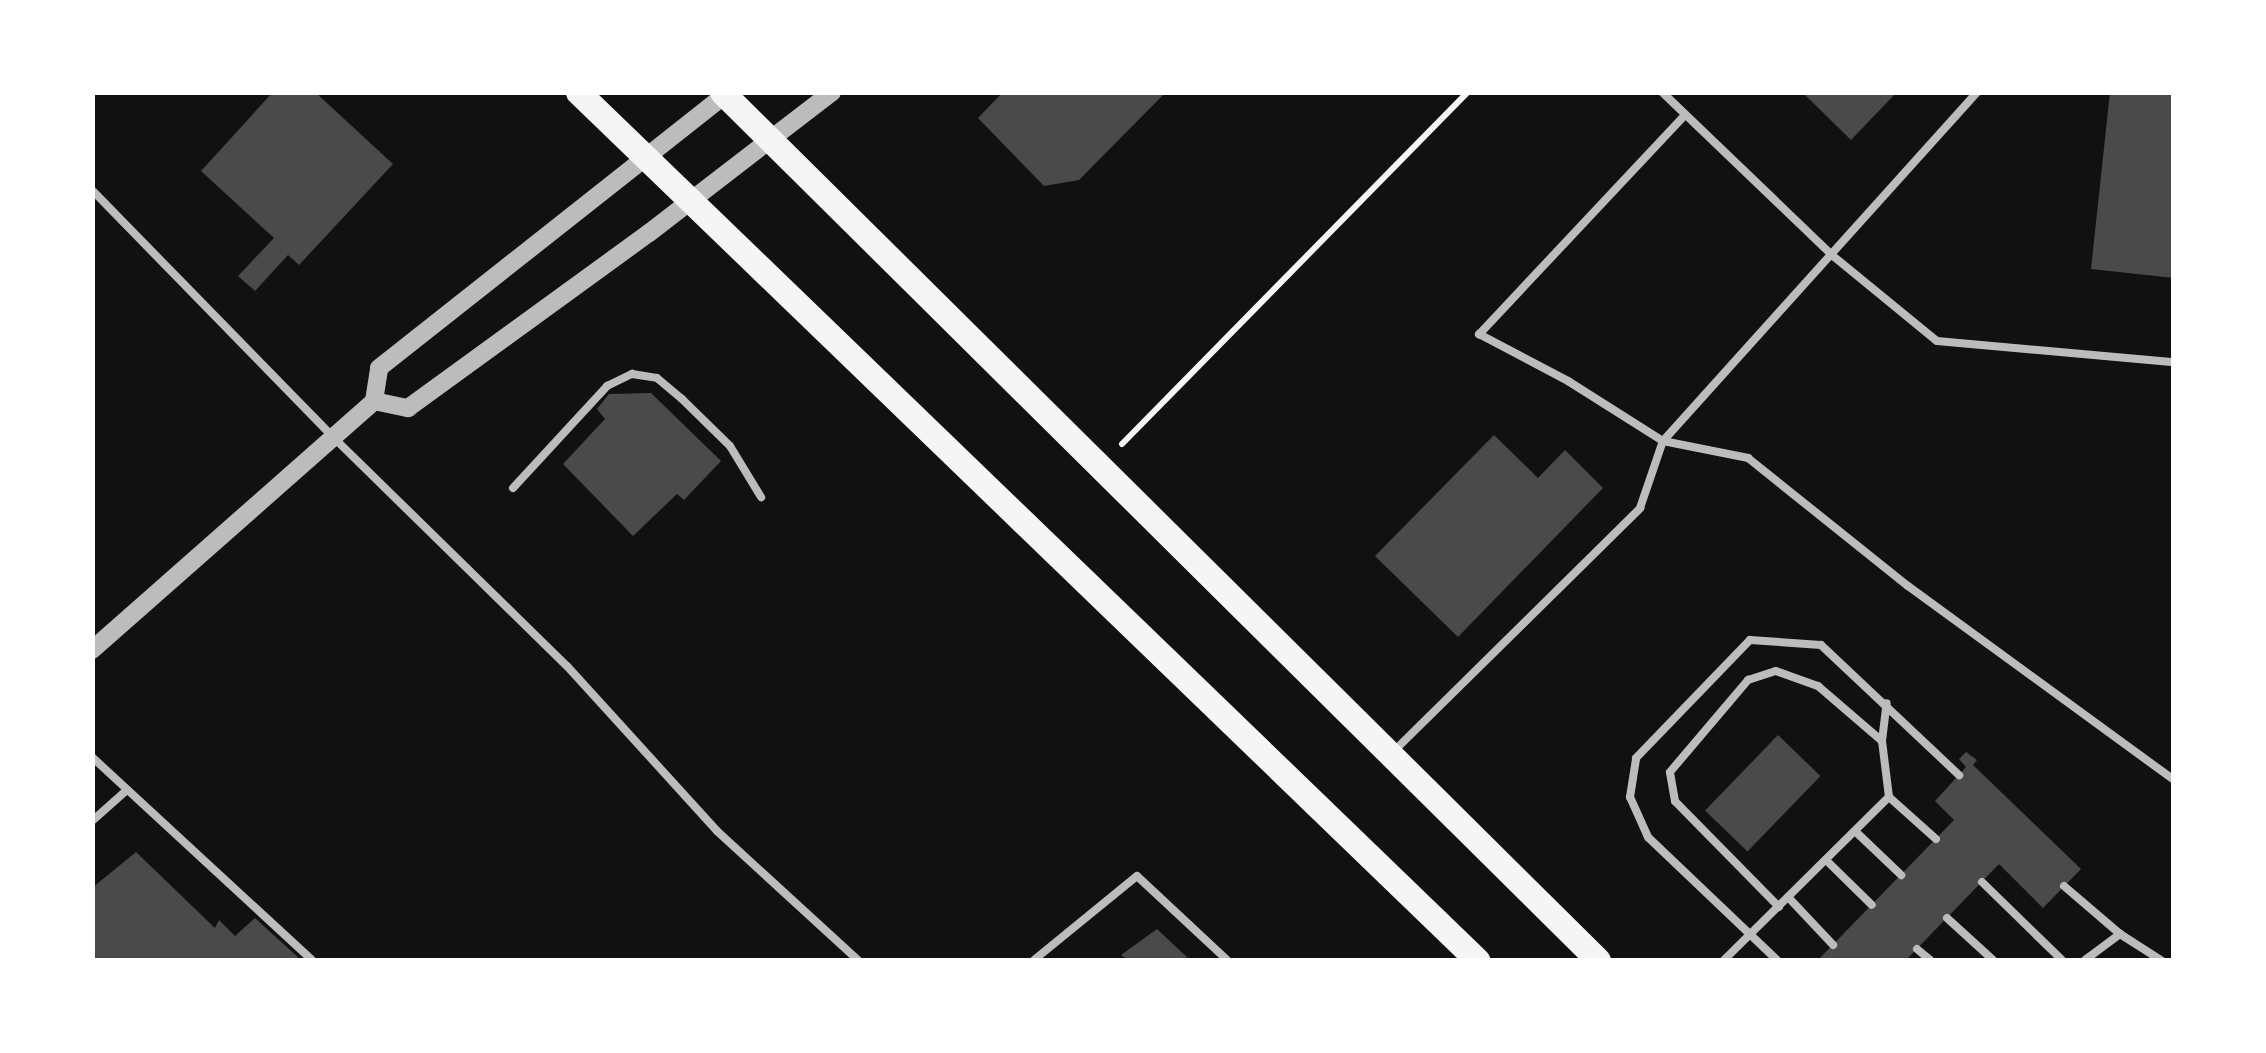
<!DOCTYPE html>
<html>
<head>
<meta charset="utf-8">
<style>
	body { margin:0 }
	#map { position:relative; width:2266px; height:1053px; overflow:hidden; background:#111; font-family:Signika,sans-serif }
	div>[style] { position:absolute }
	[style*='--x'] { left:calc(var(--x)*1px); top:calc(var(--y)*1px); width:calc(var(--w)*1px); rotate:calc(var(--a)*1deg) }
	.building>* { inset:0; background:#4a4a4a; transform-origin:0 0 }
	.path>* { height:6px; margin:-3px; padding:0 3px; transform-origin:3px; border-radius:3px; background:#f5f5f5 }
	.service>* { height:8px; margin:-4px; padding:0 4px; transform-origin:4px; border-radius:4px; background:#bcbcbc }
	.tertiary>* { height:18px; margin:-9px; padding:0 9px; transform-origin:9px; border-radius:9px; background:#bcbcbc }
	.primary>* { height:25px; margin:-12.5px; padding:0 12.5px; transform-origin:12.5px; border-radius:12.5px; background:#f5f5f5 }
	span { translate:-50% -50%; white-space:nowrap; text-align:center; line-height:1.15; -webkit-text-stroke:10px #fff; paint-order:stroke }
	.frame { position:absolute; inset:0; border:95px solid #fff; pointer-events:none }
</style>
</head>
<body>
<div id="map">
	<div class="building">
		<div style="clip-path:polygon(273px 92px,315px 92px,393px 164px,299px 265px,288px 255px,255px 291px,238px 276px,274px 238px,201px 171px)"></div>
		<div style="clip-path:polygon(1003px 92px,1166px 92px,1079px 180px,1044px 186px,978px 118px)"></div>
		<div style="clip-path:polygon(1802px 92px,1897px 92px,1851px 140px)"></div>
		<div style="clip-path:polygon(2110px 92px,2174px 92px,2174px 278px,2091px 269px)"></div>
		<div style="clip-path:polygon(651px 393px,721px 461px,684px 500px,677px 494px,633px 536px,563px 464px,605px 419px,597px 409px,609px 394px)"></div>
		<div style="clip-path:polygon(1494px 435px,1538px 478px,1565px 450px,1603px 488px,1458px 637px,1375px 556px)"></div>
		<div style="left:1778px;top:735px;width:59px;height:105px;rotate:44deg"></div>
		<div style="clip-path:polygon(1966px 752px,1977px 760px,1973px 765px,2081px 869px,2043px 908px,1999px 864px,1906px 960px,1818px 960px,1954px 820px,1935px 801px,1966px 767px,1959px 759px)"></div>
		<div style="clip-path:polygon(136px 852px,215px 928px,219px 920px,235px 936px,255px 918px,301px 960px,92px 960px,92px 888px)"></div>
		<div style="clip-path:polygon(1157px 929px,1190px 960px,1129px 960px,1121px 955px)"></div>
	</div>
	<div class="path">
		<div style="--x:1122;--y:444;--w:494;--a:-45.5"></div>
	</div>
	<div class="service">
		<div style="--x:1662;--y:92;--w:237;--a:43.8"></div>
		<div style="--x:1833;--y:256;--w:134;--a:39.3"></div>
		<div style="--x:1937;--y:341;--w:238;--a:5.1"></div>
		<div style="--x:1685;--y:115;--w:301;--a:133.2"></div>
		<div style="--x:1479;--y:334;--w:101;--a:27.8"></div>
		<div style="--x:1568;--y:381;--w:112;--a:32.3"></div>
		<div style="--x:1663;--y:441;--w:87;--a:11.3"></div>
		<div style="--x:1748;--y:458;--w:205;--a:38.7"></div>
		<div style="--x:1908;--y:586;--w:329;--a:36.1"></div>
		<div style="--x:92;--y:190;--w:345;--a:45.7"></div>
		<div style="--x:333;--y:437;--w:327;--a:44.4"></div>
		<div style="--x:567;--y:666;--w:223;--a:47.7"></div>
		<div style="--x:717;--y:831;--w:191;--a:42.5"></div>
		<div style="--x:513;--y:488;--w:139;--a:-47.3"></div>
		<div style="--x:607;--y:386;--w:28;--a:-26"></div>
		<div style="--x:632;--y:374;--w:25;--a:9"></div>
		<div style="--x:657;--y:378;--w:33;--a:40"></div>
		<div style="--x:682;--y:399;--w:67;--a:44.4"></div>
		<div style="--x:730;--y:446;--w:60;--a:58.7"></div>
		<div style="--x:1394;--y:751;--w:346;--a:-44.6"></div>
		<div style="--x:1640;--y:508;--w:71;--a:-71.1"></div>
		<div style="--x:1663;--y:441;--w:469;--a:-48"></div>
		<div style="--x:92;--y:757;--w:299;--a:42.7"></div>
		<div style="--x:1889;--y:797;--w:63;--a:41.8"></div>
		<div style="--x:92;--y:821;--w:47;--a:-41.5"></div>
		<div style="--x:1855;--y:831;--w:64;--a:43.7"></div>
		<div style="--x:1826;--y:860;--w:64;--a:44.4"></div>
		<div style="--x:1982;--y:882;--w:112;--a:44.3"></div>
		<div style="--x:2064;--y:886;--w:74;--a:40.6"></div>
		<div style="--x:1788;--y:897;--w:66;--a:46.8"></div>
		<div style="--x:1779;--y:907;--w:148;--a:-134.5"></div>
		<div style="--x:1675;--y:801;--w:29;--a:-100"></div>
		<div style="--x:1670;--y:772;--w:121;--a:-49.7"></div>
		<div style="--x:1748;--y:680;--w:29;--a:-18"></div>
		<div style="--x:1776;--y:671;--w:45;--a:19.7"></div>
		<div style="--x:1818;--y:686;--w:84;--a:40.7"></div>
		<div style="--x:1947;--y:918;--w:62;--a:42.4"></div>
		<div style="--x:1917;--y:949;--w:17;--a:40"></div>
		<div style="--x:1034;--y:960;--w:133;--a:-39.2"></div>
		<div style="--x:1137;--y:876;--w:123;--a:43"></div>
		<div style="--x:1724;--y:960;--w:232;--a:-44.7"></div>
		<div style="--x:1889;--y:797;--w:56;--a:-97.1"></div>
		<div style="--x:1882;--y:741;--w:38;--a:-83"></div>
		<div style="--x:1777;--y:960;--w:178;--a:-136.4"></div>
		<div style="--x:1648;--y:837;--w:44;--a:-114.2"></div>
		<div style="--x:1630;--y:797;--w:39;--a:-81"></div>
		<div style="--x:1636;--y:758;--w:164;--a:-46"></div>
		<div style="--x:1750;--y:640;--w:71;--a:4"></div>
		<div style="--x:1821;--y:645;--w:190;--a:43.3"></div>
		<div style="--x:2085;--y:960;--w:44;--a:-36.6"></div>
		<div style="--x:2120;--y:934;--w:49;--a:32.4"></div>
	</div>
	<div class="tertiary">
		<div style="--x:374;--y:401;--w:35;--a:12"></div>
		<div style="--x:408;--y:408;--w:298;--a:-36"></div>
		<div style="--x:649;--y:233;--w:231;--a:-37.6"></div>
		<div style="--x:92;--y:650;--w:376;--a:-41.4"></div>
		<div style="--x:374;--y:401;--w:33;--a:-81"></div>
		<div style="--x:379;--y:368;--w:446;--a:-38.3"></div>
	</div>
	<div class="primary">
		<div style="--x:578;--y:92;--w:1250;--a:43.99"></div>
		<div style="--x:722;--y:92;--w:1233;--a:44.74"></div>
	</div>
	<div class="frame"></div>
</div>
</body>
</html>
